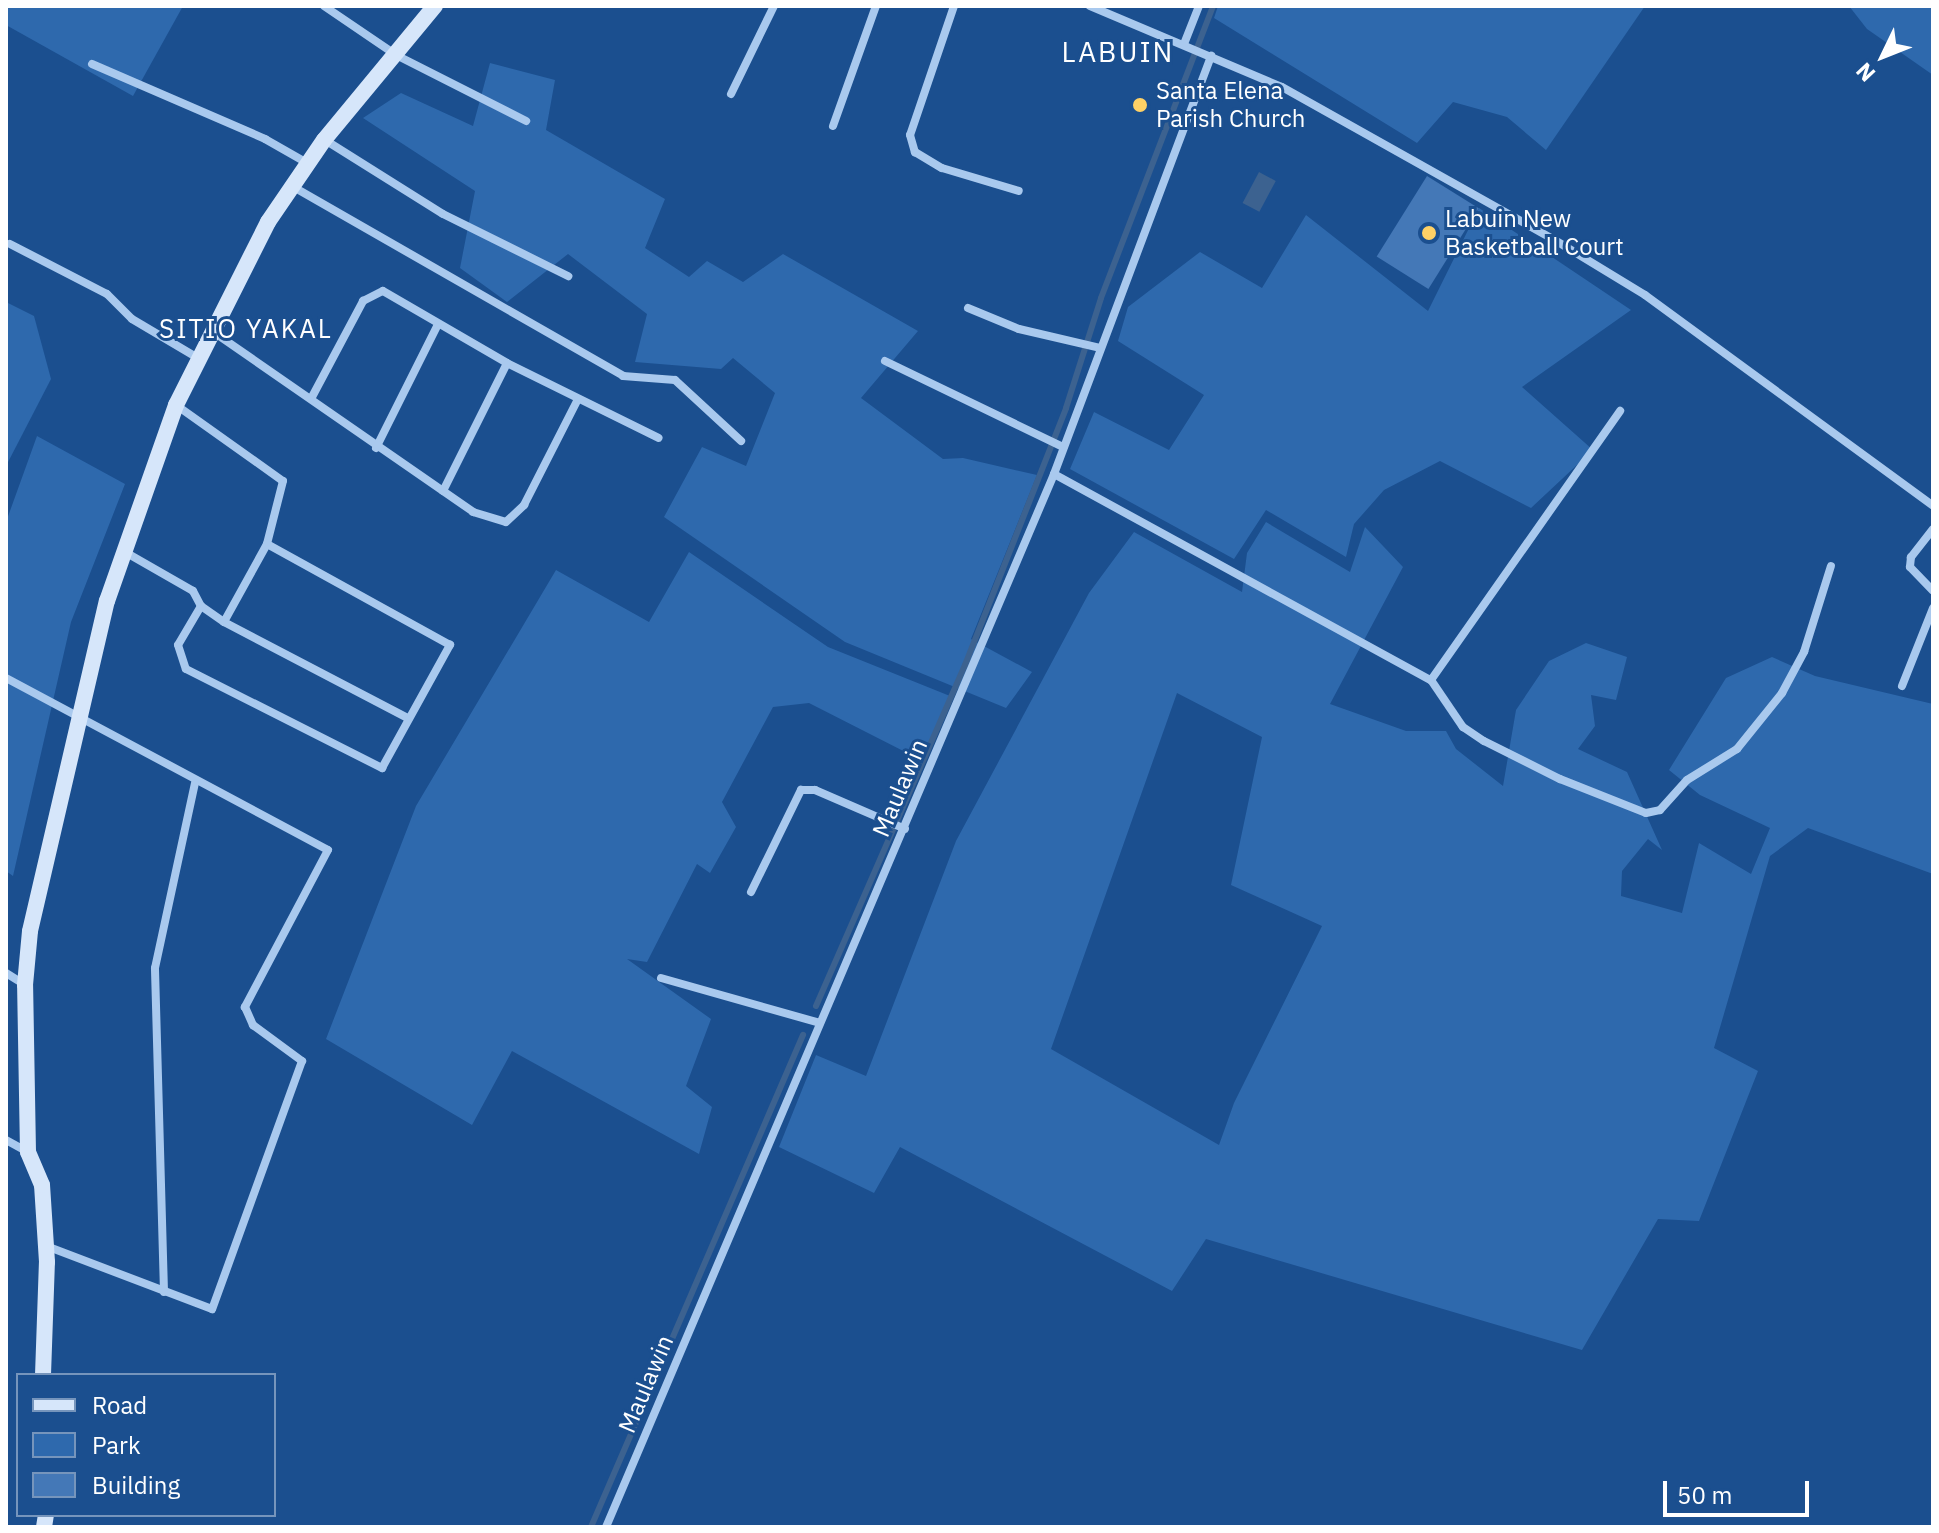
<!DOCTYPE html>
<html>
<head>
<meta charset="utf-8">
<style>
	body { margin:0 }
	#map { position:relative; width:1939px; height:1533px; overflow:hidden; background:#1b4f8f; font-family:"IBM Plex Sans",sans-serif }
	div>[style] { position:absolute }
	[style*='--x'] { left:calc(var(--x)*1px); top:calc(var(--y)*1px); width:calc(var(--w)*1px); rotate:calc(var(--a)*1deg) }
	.green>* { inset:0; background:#2e69ad }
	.water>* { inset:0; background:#3c6290; transform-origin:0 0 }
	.stream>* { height:6px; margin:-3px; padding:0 3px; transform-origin:3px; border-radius:3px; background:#3c6290 }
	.building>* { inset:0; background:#4478b7; transform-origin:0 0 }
	.minor>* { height:8px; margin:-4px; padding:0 4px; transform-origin:4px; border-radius:4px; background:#a9c9ee }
	.secondary>* { height:16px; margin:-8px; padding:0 8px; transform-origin:8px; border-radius:8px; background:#d6e6fa }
	.dots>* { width:22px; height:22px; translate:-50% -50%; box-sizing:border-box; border:4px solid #1b4f8f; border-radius:50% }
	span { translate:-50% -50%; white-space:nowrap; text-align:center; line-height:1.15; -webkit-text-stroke:6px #1b4f8f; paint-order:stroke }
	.poi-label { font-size:24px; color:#fff }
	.left { translate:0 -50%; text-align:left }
	.street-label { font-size:24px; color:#fff }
	.neighbourhood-label { font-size:26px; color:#fff; letter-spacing:2px }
	.quarter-label { font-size:28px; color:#fff; letter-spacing:2px }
	.frame { position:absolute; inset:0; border:8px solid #fff; pointer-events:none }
	.legend { position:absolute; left:16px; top:1373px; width:260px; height:144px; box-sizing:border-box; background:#1b4f8f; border:2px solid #7695bc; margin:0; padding:10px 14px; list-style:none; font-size:24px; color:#fff }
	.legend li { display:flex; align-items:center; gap:16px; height:40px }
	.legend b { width:40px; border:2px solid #7695bc }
	.north { position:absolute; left:1843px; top:16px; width:80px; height:80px; -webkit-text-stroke:6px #1b4f8f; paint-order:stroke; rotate:227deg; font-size:22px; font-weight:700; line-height:32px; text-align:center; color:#fff }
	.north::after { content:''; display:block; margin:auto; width:28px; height:36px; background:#fff; clip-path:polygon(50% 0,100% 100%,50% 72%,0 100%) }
	.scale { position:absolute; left:1663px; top:1481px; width:146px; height:36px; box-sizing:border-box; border:4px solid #fff; border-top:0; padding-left:10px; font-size:24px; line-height:28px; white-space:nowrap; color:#fff; -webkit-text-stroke:6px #1b4f8f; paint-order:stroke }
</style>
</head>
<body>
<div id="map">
	<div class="green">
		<div style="clip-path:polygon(6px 6px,183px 6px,133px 96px,6px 25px)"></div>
		<div style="clip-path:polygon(1218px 6px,1645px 6px,1546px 150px,1507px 117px,1453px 102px,1417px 143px,1214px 18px)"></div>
		<div style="clip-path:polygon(1849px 6px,1933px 6px,1933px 75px,1867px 29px)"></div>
		<div style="clip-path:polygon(490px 63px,555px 80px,546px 130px,665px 199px,645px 248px,689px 277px,707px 261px,743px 282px,783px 254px,918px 331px,861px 398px,943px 459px,963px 458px,1037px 475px,971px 639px,1032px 672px,1006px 708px,845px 642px,664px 517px,702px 447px,746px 466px,775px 393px,733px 358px,721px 369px,635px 362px,647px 314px,568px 254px,507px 302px,460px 268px,475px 191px,363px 118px,401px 93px,473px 126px)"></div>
		<div style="clip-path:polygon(1479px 208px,1631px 310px,1522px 387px,1593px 450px,1531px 508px,1440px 461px,1384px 490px,1354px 524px,1346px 557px,1266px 510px,1234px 559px,1070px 469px,1094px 412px,1169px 450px,1204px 395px,1118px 341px,1128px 307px,1200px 252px,1262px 288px,1306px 215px,1428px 311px)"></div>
		<div style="clip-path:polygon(6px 302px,34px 316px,51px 379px,6px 466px)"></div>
		<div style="clip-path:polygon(37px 436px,125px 484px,71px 622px,13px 876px,6px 871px,6px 522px)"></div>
		<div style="clip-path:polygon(evenodd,1266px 522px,1350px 572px,1365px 527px,1403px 567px,1330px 704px,1406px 731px,1446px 731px,1456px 749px,1503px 786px,1516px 710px,1549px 661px,1586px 643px,1627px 657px,1616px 700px,1591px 695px,1595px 726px,1578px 749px,1627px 772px,1662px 850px,1648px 839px,1622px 871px,1621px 896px,1682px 913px,1699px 843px,1751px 874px,1770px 828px,1700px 795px,1669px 770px,1726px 678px,1772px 657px,1815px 676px,1933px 704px,1933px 874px,1808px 828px,1770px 856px,1714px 1048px,1758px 1071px,1699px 1221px,1658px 1219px,1582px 1350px,1206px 1239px,1172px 1291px,900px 1147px,874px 1193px,779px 1147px,816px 1055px,866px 1076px,956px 841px,1089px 593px,1134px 532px,1242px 592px,1247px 553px,1266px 522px,1177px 693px,1262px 737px,1231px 885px,1322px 926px,1234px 1103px,1219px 1145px,1051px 1049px,1177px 693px)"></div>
		<div style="clip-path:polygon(689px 552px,828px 647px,950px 696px,921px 760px,809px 703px,773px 707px,722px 802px,736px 827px,710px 873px,697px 864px,647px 962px,627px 959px,711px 1019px,686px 1086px,712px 1107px,699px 1154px,512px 1051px,472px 1125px,326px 1039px,416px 806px,556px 570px,649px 622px)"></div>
	</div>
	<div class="water">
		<div style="left:1259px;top:172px;width:19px;height:35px;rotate:28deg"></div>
	</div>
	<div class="stream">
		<div style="--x:816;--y:1006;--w:372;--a:-66.4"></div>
		<div style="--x:965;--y:665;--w:276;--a:-68.5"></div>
		<div style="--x:1066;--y:408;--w:115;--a:-72.3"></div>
		<div style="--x:1101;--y:298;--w:313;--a:-69"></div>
		<div style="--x:591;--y:1527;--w:536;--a:-66.69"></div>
	</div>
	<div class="building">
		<div style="left:1427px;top:176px;width:61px;height:95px;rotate:32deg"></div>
	</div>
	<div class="minor">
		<div style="--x:324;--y:6;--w:87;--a:34.2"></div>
		<div style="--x:396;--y:55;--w:146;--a:26.9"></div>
		<div style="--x:954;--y:6;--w:136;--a:108.8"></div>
		<div style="--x:910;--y:135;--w:18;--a:74"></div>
		<div style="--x:915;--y:152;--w:31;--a:31"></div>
		<div style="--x:942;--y:168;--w:80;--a:16.6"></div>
		<div style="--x:1090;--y:6;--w:208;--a:22.9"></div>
		<div style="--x:1282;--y:87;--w:311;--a:29.3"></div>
		<div style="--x:1553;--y:239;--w:108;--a:31.3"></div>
		<div style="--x:1645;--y:295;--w:357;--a:36.2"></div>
		<div style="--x:1184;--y:44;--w:41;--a:-68.5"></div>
		<div style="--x:92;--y:64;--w:189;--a:23.4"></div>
		<div style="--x:265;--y:139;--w:48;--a:29.7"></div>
		<div style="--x:731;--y:94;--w:98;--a:-64"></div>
		<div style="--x:833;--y:126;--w:127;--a:-70.3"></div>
		<div style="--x:325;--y:140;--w:139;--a:32.1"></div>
		<div style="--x:443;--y:214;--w:140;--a:26.4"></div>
		<div style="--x:290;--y:185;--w:384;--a:29.8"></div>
		<div style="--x:623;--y:376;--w:52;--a:4.4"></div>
		<div style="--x:675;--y:380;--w:90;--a:42.7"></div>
		<div style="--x:10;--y:244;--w:109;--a:27.3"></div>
		<div style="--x:107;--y:294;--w:35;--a:45"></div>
		<div style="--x:132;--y:319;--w:77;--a:30.6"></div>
		<div style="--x:968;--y:308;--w:55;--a:22.4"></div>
		<div style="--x:1019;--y:329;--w:83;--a:13.2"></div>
		<div style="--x:212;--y:331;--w:318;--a:34.7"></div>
		<div style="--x:473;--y:512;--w:34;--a:17"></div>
		<div style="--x:506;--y:522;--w:25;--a:-43"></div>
		<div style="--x:524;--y:505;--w:119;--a:-63"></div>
		<div style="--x:885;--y:361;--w:198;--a:25.8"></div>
		<div style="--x:312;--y:397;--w:109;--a:-62"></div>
		<div style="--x:363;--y:301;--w:22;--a:-27"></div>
		<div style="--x:383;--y:291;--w:143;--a:30.1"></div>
		<div style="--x:507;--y:363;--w:169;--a:26.3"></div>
		<div style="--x:176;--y:405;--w:131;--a:35.4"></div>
		<div style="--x:283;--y:481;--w:65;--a:104.3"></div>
		<div style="--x:267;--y:544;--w:89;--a:118.9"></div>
		<div style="--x:376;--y:448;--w:139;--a:-63.4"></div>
		<div style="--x:1054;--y:474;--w:430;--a:28.7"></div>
		<div style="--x:1431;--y:680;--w:329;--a:-54.9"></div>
		<div style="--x:443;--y:491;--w:143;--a:-63.4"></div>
		<div style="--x:1933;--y:529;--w:36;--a:128"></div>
		<div style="--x:1911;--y:557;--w:10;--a:96"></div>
		<div style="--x:1910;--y:567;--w:33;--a:46"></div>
		<div style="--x:125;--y:552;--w:78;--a:29.8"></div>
		<div style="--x:193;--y:591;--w:17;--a:62"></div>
		<div style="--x:201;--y:606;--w:28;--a:35"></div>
		<div style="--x:224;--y:622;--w:208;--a:27.6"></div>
		<div style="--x:201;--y:606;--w:45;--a:120.5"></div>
		<div style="--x:178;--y:645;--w:25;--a:72"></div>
		<div style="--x:186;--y:669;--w:220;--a:26.8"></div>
		<div style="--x:382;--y:768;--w:141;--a:-61.1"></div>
		<div style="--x:450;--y:645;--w:209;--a:-151.1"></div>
		<div style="--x:6;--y:678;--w:365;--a:28.1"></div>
		<div style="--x:328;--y:850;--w:178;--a:117.9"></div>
		<div style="--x:245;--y:1007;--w:20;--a:66"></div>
		<div style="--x:253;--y:1025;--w:61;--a:36.3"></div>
		<div style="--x:302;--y:1061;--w:264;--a:109.9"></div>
		<div style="--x:212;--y:1309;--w:178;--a:-159.2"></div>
		<div style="--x:1431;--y:680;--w:57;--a:55.8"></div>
		<div style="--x:1463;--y:727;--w:25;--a:34"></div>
		<div style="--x:1484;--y:741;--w:85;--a:26.6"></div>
		<div style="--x:1560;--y:779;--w:92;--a:21.6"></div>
		<div style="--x:1646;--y:813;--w:14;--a:-12"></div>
		<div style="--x:1660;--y:810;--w:40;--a:-48"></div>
		<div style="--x:1687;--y:780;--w:59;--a:-31.8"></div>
		<div style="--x:1737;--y:749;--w:72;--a:-51.2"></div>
		<div style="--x:1782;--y:693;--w:47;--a:-61.8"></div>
		<div style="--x:1804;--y:652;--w:90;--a:-72.6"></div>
		<div style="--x:1902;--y:686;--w:84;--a:-68.3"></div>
		<div style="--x:751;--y:892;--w:114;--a:-63.9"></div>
		<div style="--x:801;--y:790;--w:14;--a:0"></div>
		<div style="--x:815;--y:790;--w:98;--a:23.4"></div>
		<div style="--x:6;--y:973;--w:22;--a:32"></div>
		<div style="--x:661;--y:978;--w:165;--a:15.8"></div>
		<div style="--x:6;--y:1140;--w:25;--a:29"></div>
		<div style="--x:164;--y:1292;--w:324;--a:-91.6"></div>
		<div style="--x:155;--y:968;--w:189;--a:-77.8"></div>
		<div style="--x:606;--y:1527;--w:1144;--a:-66.95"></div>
		<div style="--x:1054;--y:474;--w:447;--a:-69.4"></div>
	</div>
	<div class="secondary">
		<div style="--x:43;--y:1375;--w:113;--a:-88"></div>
		<div style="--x:47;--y:1262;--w:77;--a:-93.7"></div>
		<div style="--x:42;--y:1185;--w:36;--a:-113"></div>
		<div style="--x:28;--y:1152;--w:167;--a:-91"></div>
		<div style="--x:25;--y:985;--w:54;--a:-84.7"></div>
		<div style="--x:30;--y:931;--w:339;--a:-76.9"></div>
		<div style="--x:107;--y:601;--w:208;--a:-70.6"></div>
		<div style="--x:176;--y:405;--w:205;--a:-63.3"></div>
		<div style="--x:268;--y:222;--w:99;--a:-55.7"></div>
		<div style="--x:324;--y:140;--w:174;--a:-50.4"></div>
		<div style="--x:44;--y:1527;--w:12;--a:-81"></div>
	</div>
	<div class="dots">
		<div style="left:1140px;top:105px;background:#ffd166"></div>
		<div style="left:1429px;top:233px;background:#ffd166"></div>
	</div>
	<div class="poi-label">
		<span class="left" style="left:1156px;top:105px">Santa Elena<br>Parish Church</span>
		<span class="left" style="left:1445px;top:233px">Labuin New<br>Basketball Court</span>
	</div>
	<div class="street-label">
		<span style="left:900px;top:788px;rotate:-67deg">Maulawin</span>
		<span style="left:646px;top:1384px;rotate:-67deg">Maulawin</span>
	</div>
	<div class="neighbourhood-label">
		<span style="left:246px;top:329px">SITIO YAKAL</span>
	</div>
	<div class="quarter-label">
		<span style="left:1118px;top:52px">LABUIN</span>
	</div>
	<div class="frame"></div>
	<ul class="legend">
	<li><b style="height:10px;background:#d6e6fa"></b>Road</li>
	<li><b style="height:22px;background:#2e69ad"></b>Park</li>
	<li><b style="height:22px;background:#4478b7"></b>Building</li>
	</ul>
	<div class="north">N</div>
	<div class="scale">50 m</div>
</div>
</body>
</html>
